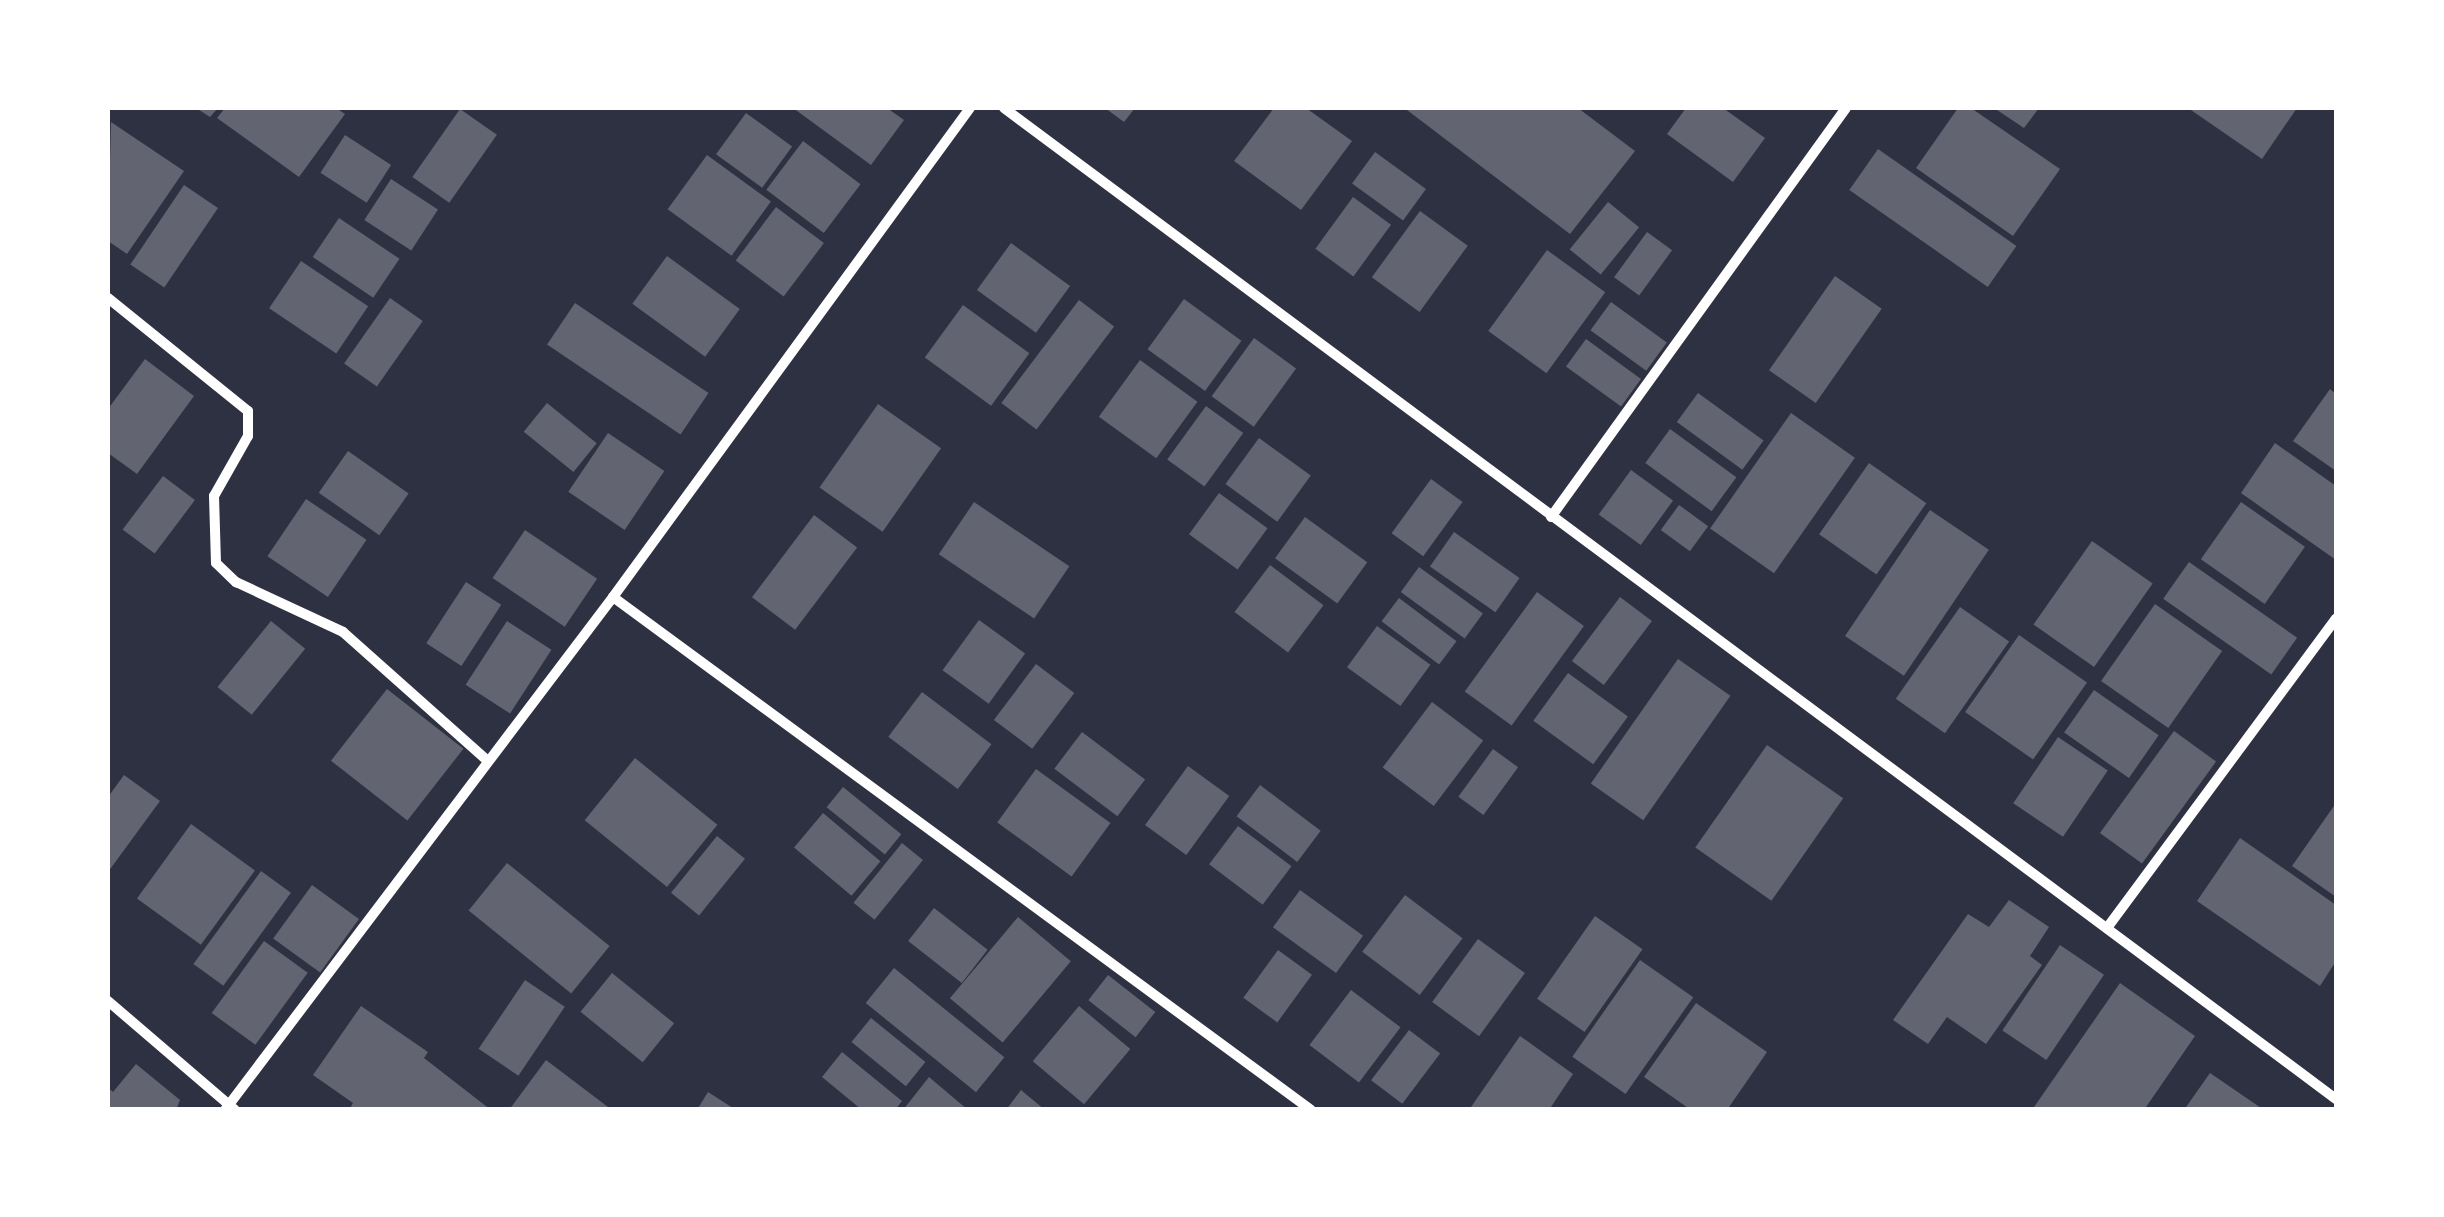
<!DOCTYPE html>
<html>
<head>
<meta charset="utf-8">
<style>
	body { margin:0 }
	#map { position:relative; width:2444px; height:1217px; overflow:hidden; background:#2d3142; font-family:Poppins,sans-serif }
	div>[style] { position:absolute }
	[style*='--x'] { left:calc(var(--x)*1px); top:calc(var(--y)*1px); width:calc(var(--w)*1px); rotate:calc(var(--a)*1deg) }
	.building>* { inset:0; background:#626471; transform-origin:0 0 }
	.minor>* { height:10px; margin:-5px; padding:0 5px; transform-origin:5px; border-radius:5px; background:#fff }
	span { translate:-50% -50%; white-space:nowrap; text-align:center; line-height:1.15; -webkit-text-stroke:9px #fff; paint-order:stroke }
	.frame { position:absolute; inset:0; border:110px solid #fff; pointer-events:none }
</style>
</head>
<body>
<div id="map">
	<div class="building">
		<div style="clip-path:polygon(196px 108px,218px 108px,210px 117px)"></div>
		<div style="clip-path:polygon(225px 108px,336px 108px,345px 114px,299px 177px,217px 118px)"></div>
		<div style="clip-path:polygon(793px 108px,887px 108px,904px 120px,871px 165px)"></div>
		<div style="clip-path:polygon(1105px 108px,1135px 108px,1124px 122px)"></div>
		<div style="clip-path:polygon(1274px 108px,1306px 108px,1352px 141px,1301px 210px,1234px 161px)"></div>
		<div style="clip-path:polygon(1578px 108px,1635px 151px,1570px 234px,1407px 110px)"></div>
		<div style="clip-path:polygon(1686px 108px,1723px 108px,1765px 138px,1733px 182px,1667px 134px)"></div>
		<div style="clip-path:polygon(1958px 108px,1971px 108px,2060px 169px,2013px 236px,1916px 168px)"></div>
		<div style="clip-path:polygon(1994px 108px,2039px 108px,2024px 128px)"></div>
		<div style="clip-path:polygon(2188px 108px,2297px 108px,2262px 159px)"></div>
		<div style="left:460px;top:109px;width:45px;height:83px;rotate:35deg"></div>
		<div style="left:746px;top:113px;width:57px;height:51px;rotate:36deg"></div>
		<div style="clip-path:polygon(111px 122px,184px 171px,127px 254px,108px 241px)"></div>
		<div style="left:345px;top:135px;width:55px;height:45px;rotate:33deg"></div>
		<div style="left:803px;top:141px;width:72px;height:61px;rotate:37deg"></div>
		<div style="left:1878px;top:149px;width:169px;height:50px;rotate:35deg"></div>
		<div style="left:1375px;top:152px;width:63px;height:39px;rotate:36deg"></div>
		<div style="left:707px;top:155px;width:79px;height:67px;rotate:36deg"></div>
		<div style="left:391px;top:179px;width:56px;height:49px;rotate:33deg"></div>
		<div style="left:184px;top:185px;width:41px;height:96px;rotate:34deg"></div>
		<div style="left:1353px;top:197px;width:47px;height:64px;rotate:36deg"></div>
		<div style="left:1608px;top:202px;width:40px;height:61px;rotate:39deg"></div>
		<div style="left:776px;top:207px;width:60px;height:67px;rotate:37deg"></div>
		<div style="left:1420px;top:211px;width:59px;height:82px;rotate:36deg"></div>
		<div style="left:339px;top:218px;width:73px;height:47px;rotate:34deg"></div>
		<div style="left:1647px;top:232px;width:31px;height:56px;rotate:36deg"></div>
		<div style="left:1011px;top:243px;width:73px;height:58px;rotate:36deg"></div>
		<div style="left:1547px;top:250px;width:72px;height:100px;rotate:36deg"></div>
		<div style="left:667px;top:256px;width:90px;height:59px;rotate:36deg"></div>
		<div style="left:301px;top:261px;width:81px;height:57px;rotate:34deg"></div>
		<div style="left:1835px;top:276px;width:57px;height:115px;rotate:35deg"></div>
		<div style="left:390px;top:298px;width:40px;height:80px;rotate:35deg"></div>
		<div style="left:1184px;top:299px;width:71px;height:62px;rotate:36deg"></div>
		<div style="left:1079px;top:300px;width:44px;height:129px;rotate:37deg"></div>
		<div style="left:1611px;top:302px;width:69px;height:35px;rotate:36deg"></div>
		<div style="left:575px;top:303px;width:161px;height:50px;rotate:34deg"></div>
		<div style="left:963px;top:305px;width:82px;height:65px;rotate:36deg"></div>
		<div style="left:1254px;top:338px;width:52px;height:72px;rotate:36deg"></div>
		<div style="left:1586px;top:339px;width:68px;height:34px;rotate:36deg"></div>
		<div style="clip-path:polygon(145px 359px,194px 396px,137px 474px,108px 453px,108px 409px)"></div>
		<div style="left:1140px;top:360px;width:71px;height:70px;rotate:36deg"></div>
		<div style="clip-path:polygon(2330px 389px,2336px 394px,2336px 471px,2293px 441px)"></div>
		<div style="left:1698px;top:393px;width:81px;height:36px;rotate:36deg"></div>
		<div style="left:547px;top:403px;width:64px;height:37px;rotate:39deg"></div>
		<div style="left:878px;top:404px;width:77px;height:102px;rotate:35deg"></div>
		<div style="left:1206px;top:406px;width:46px;height:66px;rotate:36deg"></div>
		<div style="left:1791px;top:413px;width:78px;height:141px;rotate:35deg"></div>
		<div style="left:1670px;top:429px;width:82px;height:42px;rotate:36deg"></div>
		<div style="left:608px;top:433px;width:68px;height:71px;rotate:34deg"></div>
		<div style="left:1259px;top:438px;width:64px;height:57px;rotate:36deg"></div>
		<div style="clip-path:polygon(2275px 443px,2336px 486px,2336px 560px,2241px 493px)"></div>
		<div style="left:348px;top:451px;width:74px;height:51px;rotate:35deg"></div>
		<div style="left:1869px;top:463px;width:70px;height:87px;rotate:35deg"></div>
		<div style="left:1631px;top:470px;width:52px;height:55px;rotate:36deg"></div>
		<div style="left:163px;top:476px;width:40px;height:67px;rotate:37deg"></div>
		<div style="left:1431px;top:479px;width:39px;height:67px;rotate:36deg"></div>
		<div style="left:1219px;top:493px;width:60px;height:51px;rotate:36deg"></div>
		<div style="left:306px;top:499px;width:73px;height:69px;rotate:34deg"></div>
		<div style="left:974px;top:502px;width:115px;height:63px;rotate:34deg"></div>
		<div style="left:2241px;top:502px;width:78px;height:70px;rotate:35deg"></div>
		<div style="left:1679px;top:505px;width:36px;height:31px;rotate:36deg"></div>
		<div style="left:1930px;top:510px;width:71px;height:152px;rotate:34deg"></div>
		<div style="left:814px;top:515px;width:54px;height:103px;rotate:37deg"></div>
		<div style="left:1305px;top:517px;width:77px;height:51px;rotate:36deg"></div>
		<div style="left:525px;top:530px;width:87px;height:58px;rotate:34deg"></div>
		<div style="left:1454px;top:532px;width:80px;height:42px;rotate:35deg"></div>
		<div style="left:2092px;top:541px;width:74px;height:102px;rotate:35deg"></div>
		<div style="left:2189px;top:562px;width:132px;height:45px;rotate:35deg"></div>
		<div style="left:1270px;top:565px;width:67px;height:59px;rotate:37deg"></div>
		<div style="left:1419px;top:567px;width:79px;height:31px;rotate:36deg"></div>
		<div style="left:466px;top:582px;width:42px;height:73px;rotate:33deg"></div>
		<div style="left:1537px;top:592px;width:58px;height:123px;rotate:36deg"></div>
		<div style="left:1620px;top:597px;width:40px;height:80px;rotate:37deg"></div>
		<div style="left:1399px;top:598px;width:72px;height:29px;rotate:37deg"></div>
		<div style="left:2155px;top:604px;width:82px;height:94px;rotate:35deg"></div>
		<div style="left:1960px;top:607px;width:60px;height:112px;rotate:35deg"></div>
		<div style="left:979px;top:620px;width:57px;height:62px;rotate:36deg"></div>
		<div style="left:271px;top:621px;width:44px;height:85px;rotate:39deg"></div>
		<div style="left:507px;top:621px;width:53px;height:76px;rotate:33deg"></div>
		<div style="left:1377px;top:626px;width:66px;height:51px;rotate:36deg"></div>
		<div style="left:2019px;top:635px;width:83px;height:94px;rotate:35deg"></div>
		<div style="left:1678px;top:659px;width:64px;height:152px;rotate:35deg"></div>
		<div style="left:1036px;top:664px;width:48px;height:70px;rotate:37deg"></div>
		<div style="left:1568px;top:673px;width:74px;height:59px;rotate:36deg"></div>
		<div style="left:387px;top:689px;width:97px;height:91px;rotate:38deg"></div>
		<div style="left:2094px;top:690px;width:79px;height:52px;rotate:35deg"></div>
		<div style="left:922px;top:692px;width:87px;height:56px;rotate:37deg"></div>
		<div style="left:1432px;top:702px;width:64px;height:82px;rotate:37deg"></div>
		<div style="left:2174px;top:731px;width:52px;height:126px;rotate:36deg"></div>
		<div style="left:1082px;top:732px;width:79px;height:46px;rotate:37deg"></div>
		<div style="left:2058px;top:737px;width:60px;height:80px;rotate:34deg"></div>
		<div style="left:1767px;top:745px;width:93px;height:125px;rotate:35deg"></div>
		<div style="left:1493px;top:749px;width:31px;height:59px;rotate:36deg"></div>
		<div style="left:635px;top:758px;width:106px;height:80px;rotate:39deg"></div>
		<div style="left:1188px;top:766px;width:51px;height:73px;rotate:36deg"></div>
		<div style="left:1036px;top:769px;width:92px;height:66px;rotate:36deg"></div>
		<div style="clip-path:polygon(124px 775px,160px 801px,108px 872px,108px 797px)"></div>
		<div style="left:1260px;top:785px;width:76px;height:39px;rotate:37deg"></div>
		<div style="left:843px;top:787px;width:75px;height:26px;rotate:39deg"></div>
		<div style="clip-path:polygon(2336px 803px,2336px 897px,2292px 866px)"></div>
		<div style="left:823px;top:813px;width:75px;height:45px;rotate:40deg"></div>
		<div style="left:191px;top:824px;width:79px;height:92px;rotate:36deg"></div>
		<div style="left:1238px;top:826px;width:67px;height:48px;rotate:37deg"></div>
		<div style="left:717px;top:836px;width:36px;height:73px;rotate:39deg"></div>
		<div style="clip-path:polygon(2240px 838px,2336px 905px,2336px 961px,2320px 986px,2197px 901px)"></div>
		<div style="left:902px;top:843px;width:27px;height:77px;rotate:39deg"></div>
		<div style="left:507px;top:863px;width:132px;height:61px;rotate:39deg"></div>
		<div style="left:261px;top:871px;width:37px;height:115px;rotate:36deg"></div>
		<div style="left:312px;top:885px;width:58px;height:66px;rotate:36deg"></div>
		<div style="left:1300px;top:890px;width:78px;height:46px;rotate:36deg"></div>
		<div style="left:1405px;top:895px;width:72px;height:71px;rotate:37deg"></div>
		<div style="clip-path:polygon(2009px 900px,2049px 927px,2030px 956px,2042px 965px,1986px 1044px,1947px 1017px,1928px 1044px,1893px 1020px,1968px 914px,1989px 927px)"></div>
		<div style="left:934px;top:908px;width:68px;height:42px;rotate:38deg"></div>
		<div style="left:1595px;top:916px;width:58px;height:101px;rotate:35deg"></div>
		<div style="left:1018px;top:917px;width:69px;height:106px;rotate:40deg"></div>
		<div style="left:1478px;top:939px;width:58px;height:78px;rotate:36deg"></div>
		<div style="left:264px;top:941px;width:54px;height:89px;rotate:36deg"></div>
		<div style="left:2060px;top:945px;width:53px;height:103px;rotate:34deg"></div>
		<div style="left:1278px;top:950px;width:42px;height:59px;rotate:36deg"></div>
		<div style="left:1640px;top:960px;width:65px;height:118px;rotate:35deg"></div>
		<div style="left:894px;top:968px;width:142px;height:45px;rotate:39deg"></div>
		<div style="left:612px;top:973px;width:80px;height:50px;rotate:39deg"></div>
		<div style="left:1108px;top:975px;width:60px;height:32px;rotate:38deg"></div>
		<div style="left:525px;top:980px;width:48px;height:83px;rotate:34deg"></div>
		<div style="clip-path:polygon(2120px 983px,2195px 1036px,2144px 1110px,2032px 1110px)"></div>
		<div style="left:1351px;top:990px;width:62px;height:69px;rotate:37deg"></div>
		<div style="clip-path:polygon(1696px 1003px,1767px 1052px,1727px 1110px,1691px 1110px,1644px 1077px)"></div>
		<div style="clip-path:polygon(361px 1006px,428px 1052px,424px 1058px,491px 1110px,349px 1110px,353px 1103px,313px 1075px)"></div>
		<div style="left:1079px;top:1006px;width:67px;height:72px;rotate:40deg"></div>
		<div style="left:871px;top:1018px;width:70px;height:31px;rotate:39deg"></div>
		<div style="left:1409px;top:1030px;width:39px;height:63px;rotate:37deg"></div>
		<div style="clip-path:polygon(1520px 1036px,1573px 1074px,1549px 1110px,1469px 1110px)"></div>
		<div style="clip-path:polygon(842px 1052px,902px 1101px,895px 1110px,862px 1110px,822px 1077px)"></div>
		<div style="clip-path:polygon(546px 1060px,612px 1110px,509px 1110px)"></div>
		<div style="clip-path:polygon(136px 1064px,180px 1100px,176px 1110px,108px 1110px,108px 1088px,113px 1092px)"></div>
		<div style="clip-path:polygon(2210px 1073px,2264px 1110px,2184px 1110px)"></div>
		<div style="clip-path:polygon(929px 1077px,968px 1110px,903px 1110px)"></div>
		<div style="clip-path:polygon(1021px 1090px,1045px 1110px,1006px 1110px)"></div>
		<div style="clip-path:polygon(708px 1092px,736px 1110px,697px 1110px)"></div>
	</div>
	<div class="minor">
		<div style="--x:1004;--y:108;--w:1660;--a:36.65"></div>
		<div style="--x:108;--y:298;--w:180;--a:38.9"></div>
		<div style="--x:248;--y:411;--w:25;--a:90"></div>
		<div style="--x:248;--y:436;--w:69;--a:119.5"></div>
		<div style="--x:214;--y:496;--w:67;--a:88.3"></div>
		<div style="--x:216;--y:563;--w:28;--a:44"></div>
		<div style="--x:236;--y:582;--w:118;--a:25"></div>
		<div style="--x:343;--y:632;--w:194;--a:41.7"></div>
		<div style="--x:1551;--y:517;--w:504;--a:-54.2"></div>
		<div style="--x:613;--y:597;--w:866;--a:36.31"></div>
		<div style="--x:2107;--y:928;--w:385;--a:-53.5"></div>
		<div style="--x:108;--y:1001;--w:167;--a:40.6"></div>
		<div style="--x:225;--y:1110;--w:643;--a:-52.9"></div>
		<div style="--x:613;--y:597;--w:605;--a:-53.87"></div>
	</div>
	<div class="frame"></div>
</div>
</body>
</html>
